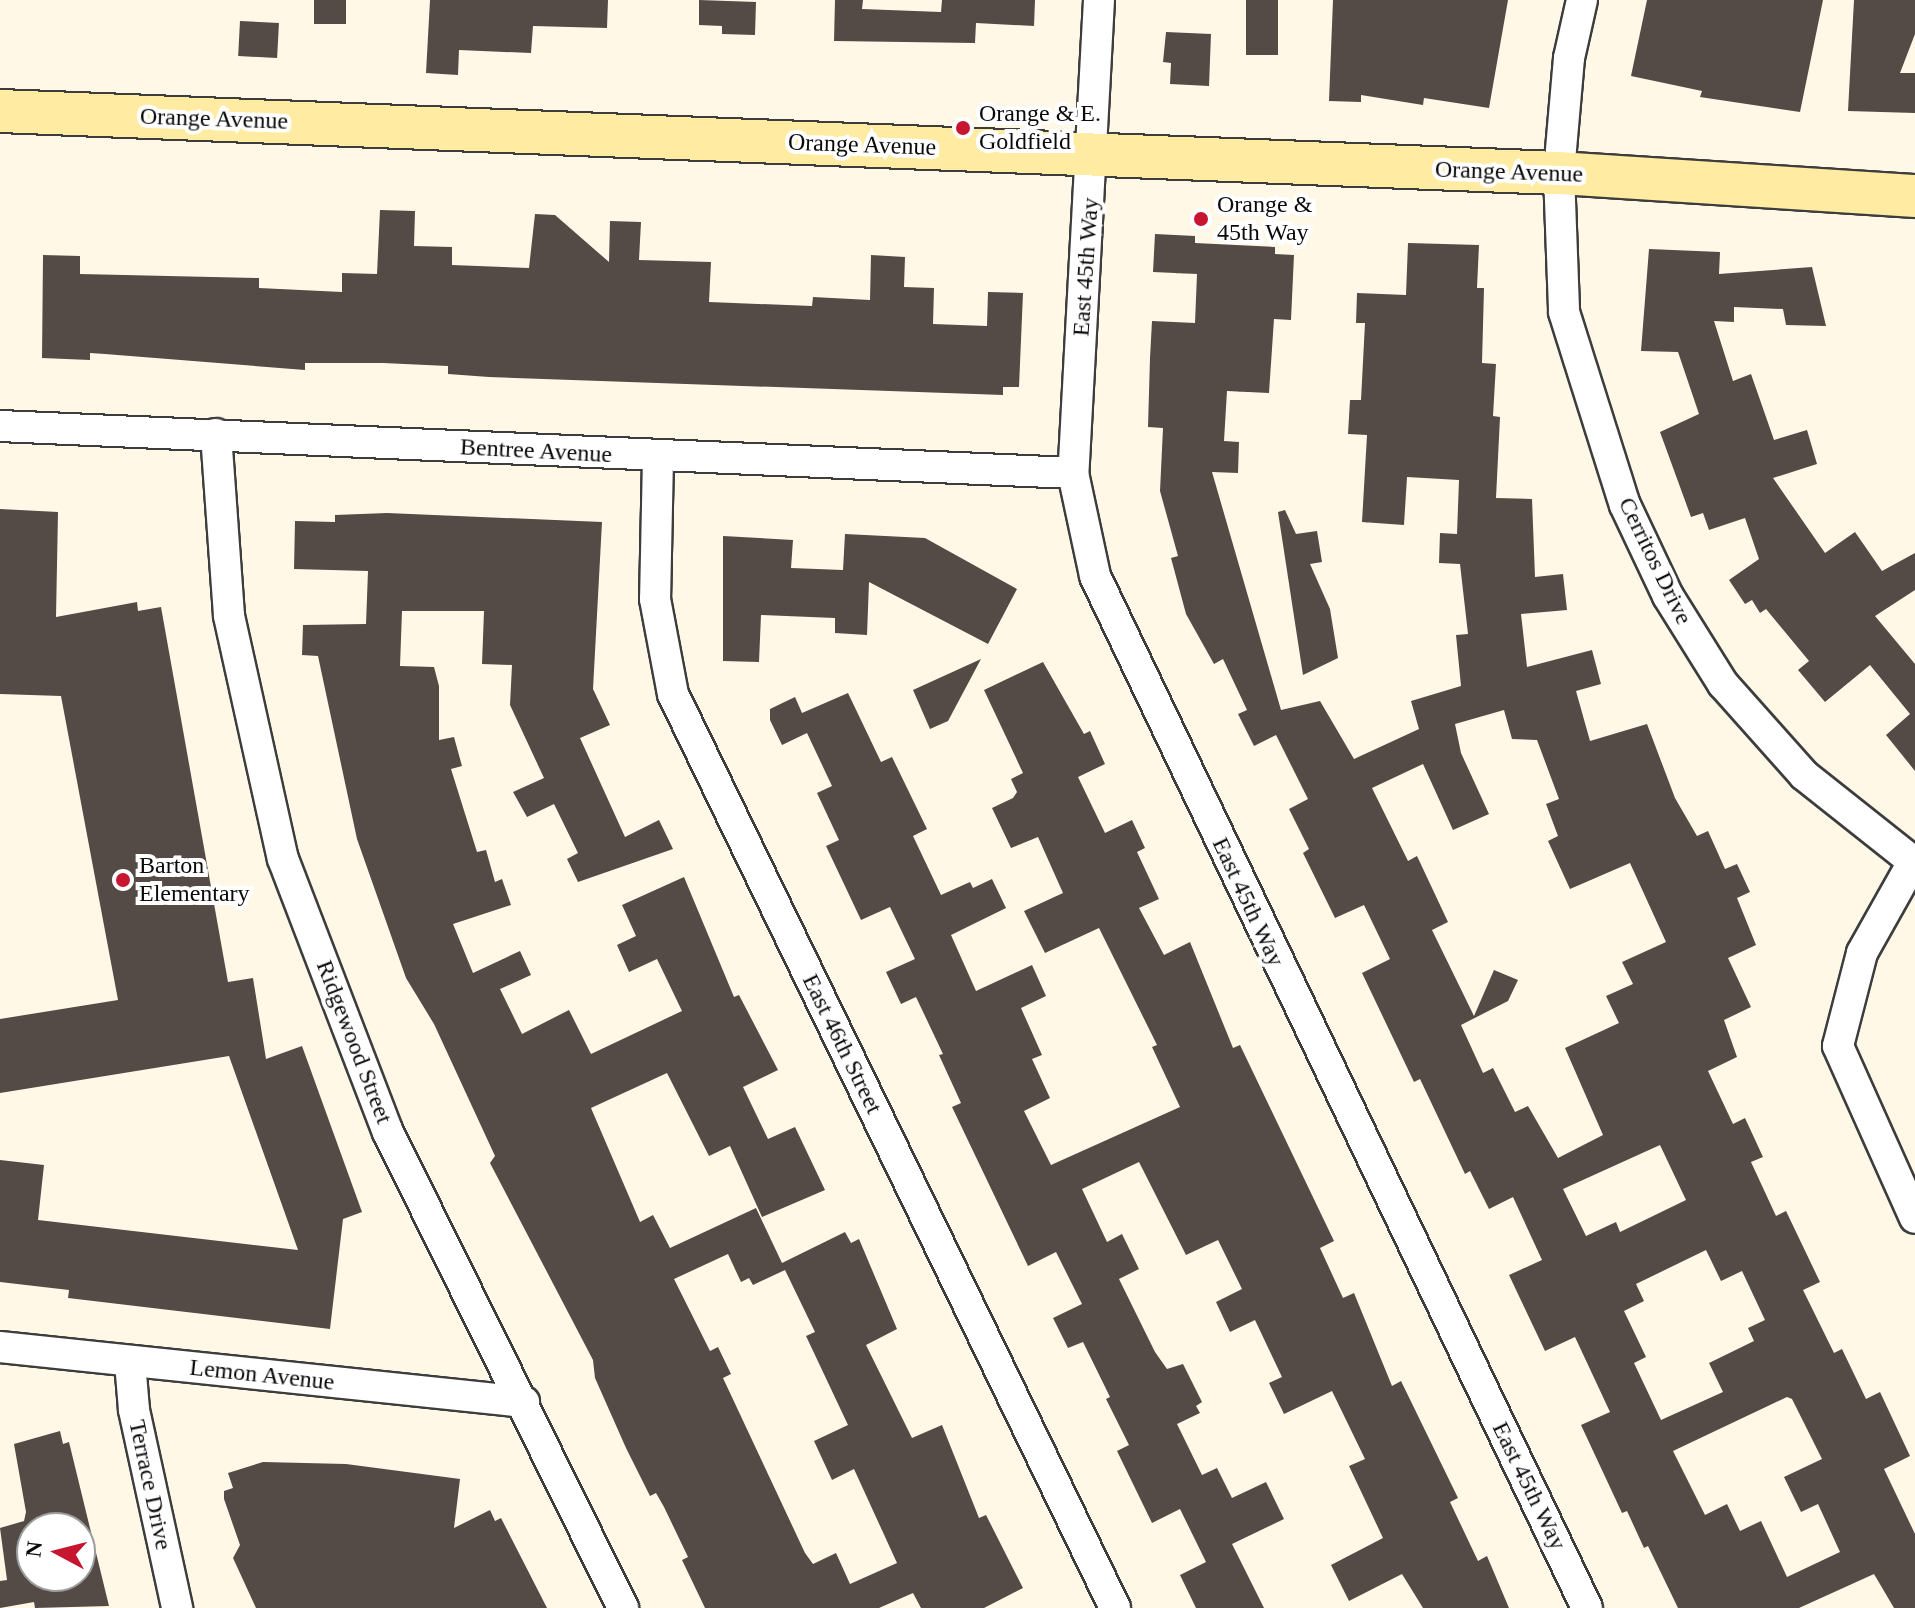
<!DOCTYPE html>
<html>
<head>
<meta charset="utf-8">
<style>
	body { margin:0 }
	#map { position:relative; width:1915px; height:1608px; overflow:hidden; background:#fff8e7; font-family:"Times New Roman",serif }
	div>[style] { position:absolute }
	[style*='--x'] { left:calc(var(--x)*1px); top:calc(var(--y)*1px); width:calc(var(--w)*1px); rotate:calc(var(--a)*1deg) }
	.building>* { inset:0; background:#544a46; transform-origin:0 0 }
	.roads { filter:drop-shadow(2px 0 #3d3d3d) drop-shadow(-2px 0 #3d3d3d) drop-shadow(0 2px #3d3d3d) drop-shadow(0 -2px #3d3d3d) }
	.street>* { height:30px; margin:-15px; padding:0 15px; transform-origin:15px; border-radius:15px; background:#fff }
	.secondary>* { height:42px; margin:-21px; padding:0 21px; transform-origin:21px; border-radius:21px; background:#ffeca2 }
	.dots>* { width:22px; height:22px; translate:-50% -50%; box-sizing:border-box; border:4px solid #fff; border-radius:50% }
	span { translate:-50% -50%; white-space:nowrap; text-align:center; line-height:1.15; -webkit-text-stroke:8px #fff; paint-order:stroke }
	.poi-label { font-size:24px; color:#0a0a0a }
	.left { translate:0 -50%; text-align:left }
	.street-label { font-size:24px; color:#0a0a0a }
	.north { position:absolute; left:16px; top:1512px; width:80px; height:80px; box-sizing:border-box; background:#fff; border:2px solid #9d9d9d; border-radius:50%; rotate:277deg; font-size:22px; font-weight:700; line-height:32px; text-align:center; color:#0a0a0a }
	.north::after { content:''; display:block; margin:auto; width:28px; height:36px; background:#c61630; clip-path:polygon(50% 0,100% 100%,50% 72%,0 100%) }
</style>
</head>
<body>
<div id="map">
	<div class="building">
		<div style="left:314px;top:0;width:32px;height:24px"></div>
		<div style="clip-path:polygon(430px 0,608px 0,607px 28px,533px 26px,531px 53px,459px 50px,458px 75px,426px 73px)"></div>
		<div style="clip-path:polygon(699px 0,756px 2px,755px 35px,722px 34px,722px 26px,699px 25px)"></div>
		<div style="clip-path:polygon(835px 0,863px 0,862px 9px,941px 12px,942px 0,1035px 0,1034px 26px,976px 23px,975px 43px,834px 41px)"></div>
		<div style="left:1246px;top:0;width:32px;height:55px"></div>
		<div style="clip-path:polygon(1333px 0,1508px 0,1489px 108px,1424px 98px,1423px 105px,1361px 95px,1361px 102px,1329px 101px)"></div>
		<div style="clip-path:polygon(1647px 0,1823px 0,1800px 112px,1700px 97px,1702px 91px,1631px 76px)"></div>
		<div style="clip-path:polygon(1854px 0,1915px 0,1915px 34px,1900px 73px,1915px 73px,1915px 113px,1848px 111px)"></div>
		<div style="left:240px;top:21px;width:39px;height:35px;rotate:3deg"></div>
		<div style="clip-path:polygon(1166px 32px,1211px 34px,1209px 86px,1170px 84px,1171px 63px,1163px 62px)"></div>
		<div style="clip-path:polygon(380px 210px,415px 211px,414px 246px,452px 247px,452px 265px,529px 268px,535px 214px,555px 215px,609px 262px,610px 221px,641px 222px,639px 260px,711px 262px,709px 302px,812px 306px,813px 297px,870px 300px,871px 255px,905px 257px,904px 287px,934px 288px,933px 324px,987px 326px,988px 292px,1023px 293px,1019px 387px,1003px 387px,1003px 395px,489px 377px,448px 374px,448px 366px,383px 363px,305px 363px,305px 370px,105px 354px,90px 353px,90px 360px,42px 358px,43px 255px,80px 256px,80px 274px,259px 278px,259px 288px,342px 292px,342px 273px,377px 274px)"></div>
		<div style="clip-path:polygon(evenodd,1155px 234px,1195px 236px,1195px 243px,1275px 247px,1275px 254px,1294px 255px,1291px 320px,1274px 319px,1269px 393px,1227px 391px,1224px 441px,1239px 442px,1238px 473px,1212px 472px,1281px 710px,1320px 701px,1354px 759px,1419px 729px,1411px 701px,1461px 686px,1456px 635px,1468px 634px,1460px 564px,1439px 563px,1440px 533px,1457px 534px,1459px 480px,1407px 477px,1404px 525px,1362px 522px,1367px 435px,1348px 434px,1350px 400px,1361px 400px,1365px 323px,1356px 323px,1357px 293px,1406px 295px,1408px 243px,1479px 245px,1477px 288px,1484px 288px,1482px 363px,1496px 364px,1493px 416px,1500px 417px,1496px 498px,1532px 499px,1535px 577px,1563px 574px,1567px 610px,1521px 614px,1527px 667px,1592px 650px,1601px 684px,1576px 691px,1590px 741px,1647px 724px,1675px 798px,1697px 836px,1708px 831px,1725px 869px,1737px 864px,1750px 892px,1737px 898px,1756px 945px,1728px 958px,1751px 1007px,1724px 1020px,1737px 1057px,1708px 1071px,1733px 1124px,1745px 1118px,1763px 1157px,1751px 1162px,1776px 1216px,1786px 1211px,1820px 1282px,1803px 1290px,1834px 1353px,1842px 1349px,1866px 1399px,1880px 1392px,1910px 1456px,1884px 1469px,1915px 1534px,1915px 1608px,1894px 1608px,1874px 1574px,1799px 1608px,1678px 1608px,1648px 1546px,1644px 1548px,1627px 1511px,1622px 1513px,1581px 1425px,1610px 1412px,1575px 1337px,1545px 1351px,1509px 1275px,1542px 1260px,1513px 1197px,1489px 1209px,1470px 1171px,1465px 1174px,1420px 1079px,1414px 1082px,1362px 973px,1390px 959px,1364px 905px,1335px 918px,1303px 853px,1309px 849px,1289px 809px,1308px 799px,1276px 735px,1254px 746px,1238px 714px,1247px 710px,1223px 659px,1214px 664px,1186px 614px,1171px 558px,1178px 556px,1160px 491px,1163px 428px,1148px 427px,1150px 358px,1152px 321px,1195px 323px,1197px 274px,1153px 272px,1155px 234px,1504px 710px,1512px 739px,1537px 740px,1559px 799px,1546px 804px,1558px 836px,1548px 841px,1570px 889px,1630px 863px,1666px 942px,1622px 962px,1633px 984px,1606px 996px,1619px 1023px,1565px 1048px,1603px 1135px,1558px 1158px,1528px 1106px,1515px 1112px,1493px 1068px,1483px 1073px,1461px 1025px,1508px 1001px,1518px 980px,1494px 970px,1474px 1016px,1432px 930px,1448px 922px,1417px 856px,1408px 861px,1372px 788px,1423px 764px,1453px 830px,1489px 814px,1461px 753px,1455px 724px,1504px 710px,1155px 234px,1660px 1145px,1686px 1200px,1620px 1232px,1616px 1222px,1586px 1236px,1563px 1189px,1660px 1145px,1155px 234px,1706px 1250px,1721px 1281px,1742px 1271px,1765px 1320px,1748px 1328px,1754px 1341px,1709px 1363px,1723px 1392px,1661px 1420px,1634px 1363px,1646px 1357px,1624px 1311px,1644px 1301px,1636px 1284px,1706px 1250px,1155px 234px,1787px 1397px,1792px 1399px,1822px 1459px,1784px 1477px,1801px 1512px,1818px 1504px,1840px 1552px,1787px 1577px,1761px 1521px,1740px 1531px,1727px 1504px,1705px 1515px,1673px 1451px,1787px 1397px)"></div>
		<div style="clip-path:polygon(1649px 249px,1720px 252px,1719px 274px,1812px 267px,1826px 326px,1786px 325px,1783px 309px,1734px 307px,1734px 322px,1714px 321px,1733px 381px,1751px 374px,1774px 440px,1807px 430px,1817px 464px,1773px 478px,1825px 553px,1855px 532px,1882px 571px,1915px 553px,1915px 590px,1875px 616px,1915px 664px,1915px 771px,1886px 735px,1910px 714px,1870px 665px,1825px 702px,1798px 670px,1809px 661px,1766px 609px,1760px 613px,1752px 600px,1745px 604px,1729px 580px,1759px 559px,1745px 518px,1709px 530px,1703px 513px,1691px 517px,1660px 432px,1699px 414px,1678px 352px,1641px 351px)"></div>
		<div style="clip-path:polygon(0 509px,58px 512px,56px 617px,137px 602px,138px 611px,161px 607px,228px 982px,253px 978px,266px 1059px,302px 1046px,362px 1212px,343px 1219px,330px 1329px,68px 1298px,69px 1290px,0 1282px,0 1160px,44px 1165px,38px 1220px,298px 1250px,229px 1056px,0 1093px,0 1019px,118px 1000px,61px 696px,0 694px)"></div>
		<div style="clip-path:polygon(1285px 510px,1296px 534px,1317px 531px,1322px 562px,1310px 564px,1330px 609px,1338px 658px,1303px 675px,1278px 512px)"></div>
		<div style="clip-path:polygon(evenodd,387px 513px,602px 522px,593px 689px,610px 725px,580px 738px,625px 837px,659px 820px,673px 849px,578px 882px,567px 859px,578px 853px,554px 804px,527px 817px,513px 792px,544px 778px,510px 705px,512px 665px,482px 664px,484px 611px,402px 611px,400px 666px,434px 667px,439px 686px,439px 740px,454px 737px,462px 766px,451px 769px,477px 852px,486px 850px,495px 882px,502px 879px,511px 905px,453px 924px,473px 973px,520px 951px,531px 975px,500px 989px,522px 1034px,569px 1010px,591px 1054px,682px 1011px,657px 959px,629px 972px,617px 945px,636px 936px,622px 905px,684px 877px,734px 997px,739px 995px,778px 1070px,743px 1087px,768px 1139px,795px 1127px,825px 1190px,762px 1217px,730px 1146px,709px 1156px,667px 1073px,591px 1108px,640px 1222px,653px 1215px,670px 1248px,756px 1208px,782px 1263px,845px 1232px,851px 1243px,859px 1239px,897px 1329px,866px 1345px,912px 1438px,942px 1425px,979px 1518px,986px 1515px,1023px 1588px,984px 1608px,921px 1608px,913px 1593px,879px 1608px,705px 1608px,682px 1560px,688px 1557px,664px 1507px,656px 1493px,650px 1496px,626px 1448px,595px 1378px,593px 1360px,490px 1163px,495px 1156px,434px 1024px,406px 978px,357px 839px,318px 656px,302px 655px,303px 625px,366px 624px,368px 571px,294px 569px,295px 521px,335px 522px,335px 515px,387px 513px,728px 1254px,741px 1282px,749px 1278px,753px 1285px,785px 1270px,815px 1332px,806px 1336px,848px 1425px,814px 1441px,832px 1480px,854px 1469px,897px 1563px,850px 1584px,836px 1553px,813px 1564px,805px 1553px,723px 1378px,731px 1374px,718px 1347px,710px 1351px,674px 1279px,728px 1254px)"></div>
		<div style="clip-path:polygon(845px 534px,925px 538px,1017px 589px,988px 644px,869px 582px,867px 635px,835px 633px,835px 618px,761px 615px,759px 662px,723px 661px,723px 536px,793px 540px,791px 568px,843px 570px)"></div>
		<div style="clip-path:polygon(981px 659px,948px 721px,930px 729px,913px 690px)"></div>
		<div style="clip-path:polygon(1043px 662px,1084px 734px,1090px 731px,1105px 764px,1078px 777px,1105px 833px,1132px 820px,1145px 848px,1137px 852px,1159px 899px,1139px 908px,1164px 955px,1190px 942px,1233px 1048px,1240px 1045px,1334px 1241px,1320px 1248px,1343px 1298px,1354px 1293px,1392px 1386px,1401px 1381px,1458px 1498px,1450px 1502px,1478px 1561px,1487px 1556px,1509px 1608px,1423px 1608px,1402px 1574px,1349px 1601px,1331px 1565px,1383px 1538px,1349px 1466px,1365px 1459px,1332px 1391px,1284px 1414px,1269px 1383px,1282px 1377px,1255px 1320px,1230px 1332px,1216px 1302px,1242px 1289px,1218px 1240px,1186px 1255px,1139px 1162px,1082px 1189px,1107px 1242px,1122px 1234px,1139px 1269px,1119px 1279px,1155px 1352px,1167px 1369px,1183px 1364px,1202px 1402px,1196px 1406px,1200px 1413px,1177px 1424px,1202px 1475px,1217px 1468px,1232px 1498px,1266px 1482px,1284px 1519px,1232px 1544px,1264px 1608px,1196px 1608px,1180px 1575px,1206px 1562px,1180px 1509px,1152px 1523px,1117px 1451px,1129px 1445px,1106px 1399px,1110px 1397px,1083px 1342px,1068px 1348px,1053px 1318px,1082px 1304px,1056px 1252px,1028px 1266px,952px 1107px,961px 1103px,939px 1055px,943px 1054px,916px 997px,901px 1004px,886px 972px,915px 959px,890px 907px,861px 920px,826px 846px,839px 840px,817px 793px,832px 786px,807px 733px,782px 745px,770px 720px,770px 709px,795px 697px,802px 713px,848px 693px,881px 762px,892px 757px,927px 829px,913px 836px,941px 895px,970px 882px,973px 888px,992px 879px,1006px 908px,951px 935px,976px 991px,1032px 965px,1046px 996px,1021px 1008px,1042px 1055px,1032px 1059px,1050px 1098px,1024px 1111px,1051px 1165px,1180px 1107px,1152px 1047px,1157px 1045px,1099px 928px,1045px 953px,1024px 911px,1063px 893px,1038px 837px,1011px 848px,992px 808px,1013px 798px,1017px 792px,1011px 779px,1023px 773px,984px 690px)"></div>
		<div style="clip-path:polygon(evenodd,60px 1431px,63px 1444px,69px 1442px,109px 1606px,35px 1608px,34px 1602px,0 1608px,0 1581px,7px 1580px,0 1528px,24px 1521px,26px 1512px,14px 1444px,60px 1431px,32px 1528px,80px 1528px,80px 1576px,32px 1576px,32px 1528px)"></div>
		<div style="clip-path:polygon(263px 1462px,346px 1464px,460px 1479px,454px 1528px,490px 1510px,495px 1521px,501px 1518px,547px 1608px,256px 1608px,233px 1558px,240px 1545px,224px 1499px,224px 1491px,233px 1488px,228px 1473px)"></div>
	</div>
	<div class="roads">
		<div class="street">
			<div style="--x:1099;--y:0;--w:474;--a:93.1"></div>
			<div style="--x:1073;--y:473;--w:105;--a:77.9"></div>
			<div style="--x:1095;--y:576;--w:1143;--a:64.51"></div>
			<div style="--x:1582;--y:0;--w:59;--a:102.6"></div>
			<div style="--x:1569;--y:58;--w:115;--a:95"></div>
			<div style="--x:1559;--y:173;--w:139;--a:87.9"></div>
			<div style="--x:1564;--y:312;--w:202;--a:72.5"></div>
			<div style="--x:1625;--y:505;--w:101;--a:64.7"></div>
			<div style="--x:1668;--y:596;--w:104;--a:58"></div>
			<div style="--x:1723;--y:684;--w:122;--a:48.3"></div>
			<div style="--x:1804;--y:775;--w:142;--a:38.4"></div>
			<div style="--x:0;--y:426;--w:1074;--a:2.51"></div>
			<div style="--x:216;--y:434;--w:182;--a:85.9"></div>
			<div style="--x:229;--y:616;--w:249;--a:77.5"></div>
			<div style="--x:283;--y:859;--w:292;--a:69"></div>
			<div style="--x:388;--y:1132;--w:531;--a:63.72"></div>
			<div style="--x:658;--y:458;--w:141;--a:91.2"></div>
			<div style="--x:655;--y:599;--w:97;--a:79.3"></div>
			<div style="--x:673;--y:694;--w:1015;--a:64.19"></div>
			<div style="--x:1913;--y:862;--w:104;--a:119.3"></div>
			<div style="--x:1862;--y:953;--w:96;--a:104.5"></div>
			<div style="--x:1838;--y:1046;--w:188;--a:65.9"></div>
			<div style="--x:0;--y:1347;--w:527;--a:5.99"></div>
			<div style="--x:130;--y:1362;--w:48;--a:85.2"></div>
			<div style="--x:134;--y:1410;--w:203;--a:77.7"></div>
		</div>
		<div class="secondary">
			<div style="--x:0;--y:111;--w:1560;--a:2.28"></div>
			<div style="--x:1559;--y:173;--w:357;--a:3.7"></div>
		</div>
	</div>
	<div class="dots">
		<div style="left:963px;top:128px;background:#c61630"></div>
		<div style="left:1201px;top:219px;background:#c61630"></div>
		<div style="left:123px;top:880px;background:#c61630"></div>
	</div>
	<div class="poi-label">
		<span class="left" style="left:979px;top:128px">Orange &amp; E.<br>Goldfield</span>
		<span class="left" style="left:1217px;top:219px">Orange &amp;<br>45th Way</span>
		<span class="left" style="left:139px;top:880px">Barton<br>Elementary</span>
	</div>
	<div class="street-label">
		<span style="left:214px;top:119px;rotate:2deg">Orange Avenue</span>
		<span style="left:862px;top:145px;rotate:2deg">Orange Avenue</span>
		<span style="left:1509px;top:172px;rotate:2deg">Orange Avenue</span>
		<span style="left:1086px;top:267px;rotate:-86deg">East 45th Way</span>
		<span style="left:536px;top:451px;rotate:3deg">Bentree Avenue</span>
		<span style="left:1655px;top:561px;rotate:64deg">Cerritos Drive</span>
		<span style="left:1248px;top:902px;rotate:65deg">East 45th Way</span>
		<span style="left:354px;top:1042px;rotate:69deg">Ridgewood Street</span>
		<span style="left:842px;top:1044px;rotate:64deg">East 46th Street</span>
		<span style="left:262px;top:1375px;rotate:6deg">Lemon Avenue</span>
		<span style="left:150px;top:1485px;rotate:78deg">Terrace Drive</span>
		<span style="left:1529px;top:1486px;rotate:64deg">East 45th Way</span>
	</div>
	<div class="north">N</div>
</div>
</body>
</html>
